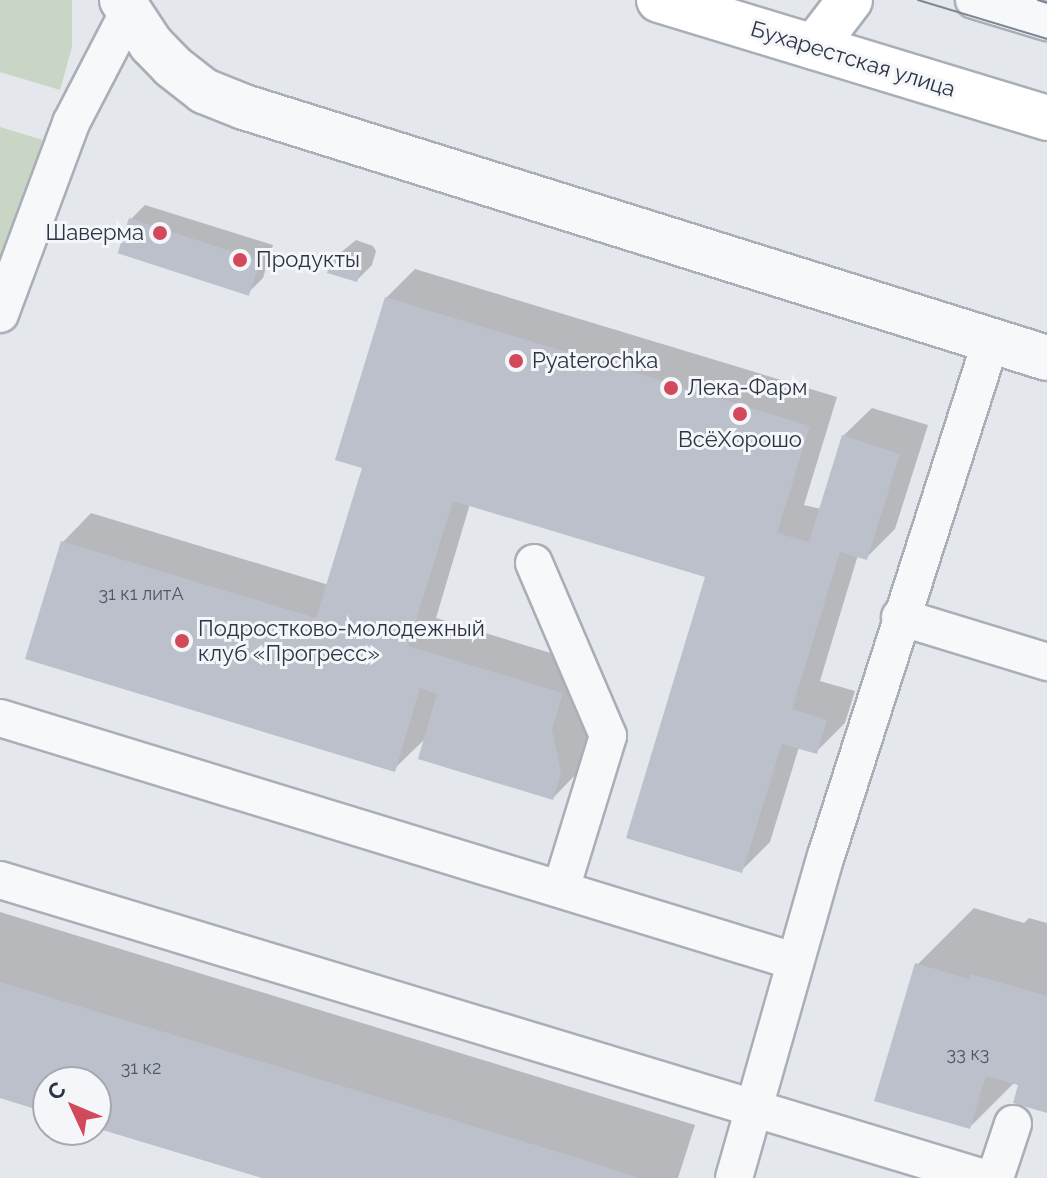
<!DOCTYPE html>
<html>
<head>
<meta charset="utf-8">
<style>
	body { margin:0 }
	#map { position:relative; width:1047px; height:1178px; overflow:hidden; background:#e4e7ec; font-family:Raleway,sans-serif }
	div>[style] { position:absolute }
	[style*='--x'] { left:calc(var(--x)*1px); top:calc(var(--y)*1px); width:calc(var(--w)*1px); rotate:calc(var(--a)*1deg) }
	.green>* { inset:0; background:#c9d6c5 }
	.shadow>* { inset:0; background:#0003 }
	.building>* { inset:0; background:#bbc0ca; transform-origin:0 0 }
	.roads { filter:drop-shadow(2px 0 #a9aeb7) drop-shadow(-2px 0 #a9aeb7) drop-shadow(0 2px #a9aeb7) drop-shadow(0 -2px #a9aeb7) }
	.service>* { height:36px; margin:-18px; padding:0 18px; transform-origin:18px; border-radius:18px; background:#f7f8fa }
	.minor>* { height:44px; margin:-22px; padding:0 22px; transform-origin:22px; border-radius:22px; background:#f7f8fa }
	.secondary>* { height:44px; margin:-22px; padding:0 22px; transform-origin:22px; border-radius:22px; background:#fff }
	.tram>* { height:2px; margin:-1px; padding:0 1px; transform-origin:1px; border-radius:1px; background:#7d8696 }
	.dots>* { width:22px; height:22px; translate:-50% -50%; box-sizing:border-box; border:4px solid #f4f6f9; border-radius:50% }
	span { translate:-50% -50%; white-space:nowrap; text-align:center; line-height:1.15; -webkit-text-stroke:6px #f4f6f9; paint-order:stroke }
	.number-label { font-size:18px; color:#4f5766 }
	.number-label span { -webkit-text-stroke-width:0 }
	.street-label { font-size:22px; color:#2b3445 }
	.poi-label { font-size:22px; color:#2b3445 }
	.right { translate:-100% -50%; text-align:right }
	.left { translate:0 -50%; text-align:left }
	.north { position:absolute; left:32px; top:1066px; width:80px; height:80px; box-sizing:border-box; background:#f4f6f9; border:2px solid #a4a8b1; border-radius:50%; rotate:314deg; font-size:22px; font-weight:700; line-height:32px; text-align:center; color:#2b3445 }
	.north::after { content:''; display:block; margin:auto; width:28px; height:36px; background:#d1495b; clip-path:polygon(50% 0,100% 100%,50% 72%,0 100%) }
</style>
</head>
<body>
<div id="map">
	<div class="green">
		<div style="clip-path:polygon(0 0,72px 0,72px 47px,60px 90px,0 72px)"></div>
		<div style="clip-path:polygon(0 127px,43px 140px,2px 255px,0 254px)"></div>
	</div>
	<div class="shadow">
		<div style="clip-path:polygon(145px 205px,273px 245px,263px 278px,248px 293px,131px 219px)"></div>
		<div style="clip-path:polygon(356px 240px,373px 246px,376px 251px,372px 265px,357px 280px,334px 258px)"></div>
		<div style="clip-path:polygon(415px 269px,837px 397px,804px 505px,821px 509px,843px 436px,872px 408px,928px 425px,895px 529px,867px 557px,858px 555px,820px 681px,855px 691px,845px 723px,816px 752px,799px 747px,770px 842px,741px 871px,707px 576px,470px 504px,436px 618px,590px 665px,580px 699px,589px 743px,581px 769px,553px 798px,427px 737px,394px 769px,63px 542px,91px 513px,329px 585px,365px 467px,386px 298px)"></div>
		<div style="clip-path:polygon(974px 908px,1024px 923px,1029px 918px,1047px 923px,1047px 1111px,1015px 1082px,970px 1127px,917px 965px)"></div>
		<div style="clip-path:polygon(0 912px,695px 1125px,678px 1178px,268px 1178px,96px 1125px,96px 1082px,48px 1082px,48px 1111px,0 1096px)"></div>
	</div>
	<div class="building">
		<div style="left:129px;top:218px;width:138px;height:37px;rotate:18deg"></div>
		<div style="clip-path:polygon(340px 254px,359px 260px,362px 267px,357px 282px,327px 273px,332px 257px)"></div>
		<div style="clip-path:polygon(385px 297px,810px 426px,777px 533px,809px 542px,842px 435px,900px 454px,867px 560px,840px 552px,792px 709px,827px 720px,817px 754px,782px 744px,742px 873px,626px 838px,705px 577px,453px 501px,408px 646px,563px 693px,552px 729px,561px 773px,553px 800px,418px 759px,437px 694px,420px 688px,395px 772px,25px 659px,61px 541px,316px 618px,362px 468px,335px 460px)"></div>
		<div style="clip-path:polygon(915px 963px,969px 979px,971px 974px,1047px 996px,1047px 1113px,1013px 1103px,1018px 1085px,986px 1076px,970px 1129px,874px 1101px)"></div>
		<div style="clip-path:polygon(0 982px,578px 1158px,639px 1178px,262px 1178px,96px 1128px,96px 1082px,48px 1082px,48px 1113px,0 1098px)"></div>
	</div>
	<div class="roads">
		<div class="service">
			<div style="--x:974;--y:0;--w:76;--a:16.8"></div>
			<div style="--x:0;--y:314;--w:204;--a:-69.6"></div>
			<div style="--x:71;--y:123;--w:126;--a:-62.6"></div>
			<div style="--x:534;--y:563;--w:188;--a:66.8"></div>
			<div style="--x:608;--y:736;--w:160;--a:107.1"></div>
			<div style="--x:900;--y:617;--w:154;--a:17"></div>
			<div style="--x:0;--y:718;--w:830;--a:17.02"></div>
			<div style="--x:0;--y:880;--w:1028;--a:16.85"></div>
			<div style="--x:734;--y:1178;--w:335;--a:-74.1"></div>
			<div style="--x:826;--y:856;--w:541;--a:-72.24"></div>
			<div style="--x:995;--y:1178;--w:57;--a:-71.6"></div>
		</div>
		<div class="minor">
			<div style="--x:122;--y:0;--w:53;--a:56.6"></div>
			<div style="--x:151;--y:44;--w:30;--a:46"></div>
			<div style="--x:172;--y:66;--w:41;--a:38"></div>
			<div style="--x:204;--y:91;--w:43;--a:21.8"></div>
			<div style="--x:244;--y:107;--w:841;--a:17.36"></div>
		</div>
		<div class="secondary">
			<div style="--x:659;--y:0;--w:406;--a:16.9"></div>
			<div style="--x:814;--y:47;--w:59;--a:-52.5"></div>
		</div>
	</div>
	<div class="tram">
		<div style="--x:918;--y:0;--w:135;--a:16.8"></div>
		<div style="--x:1038;--y:0;--w:9;--a:18"></div>
	</div>
	<div class="dots">
		<div style="left:160px;top:233px;background:#d1495b"></div>
		<div style="left:240px;top:260px;background:#d1495b"></div>
		<div style="left:516px;top:361px;background:#d1495b"></div>
		<div style="left:671px;top:388px;background:#d1495b"></div>
		<div style="left:740px;top:414px;background:#d1495b"></div>
		<div style="left:182px;top:641px;background:#d1495b"></div>
	</div>
	<div class="number-label">
		<span style="left:141px;top:594px">31 к1 литА</span>
		<span style="left:968px;top:1054px">33 к3</span>
		<span style="left:141px;top:1068px">31 к2</span>
	</div>
	<div class="street-label">
		<span style="left:853px;top:59px;rotate:17deg">Бухарестская улица</span>
	</div>
	<div class="poi-label">
		<span class="right" style="left:144px;top:233px">Шаверма</span>
		<span class="left" style="left:256px;top:260px">Продукты</span>
		<span class="left" style="left:532px;top:361px">Pyaterochka</span>
		<span class="left" style="left:687px;top:388px">Лека-Фарм</span>
		<span style="left:740px;top:440px">ВсёХорошо</span>
		<span class="left" style="left:198px;top:641px">Подростково-молодежный<br>клуб «Прогресс»</span>
	</div>
	<div class="north">С</div>
</div>
</body>
</html>
